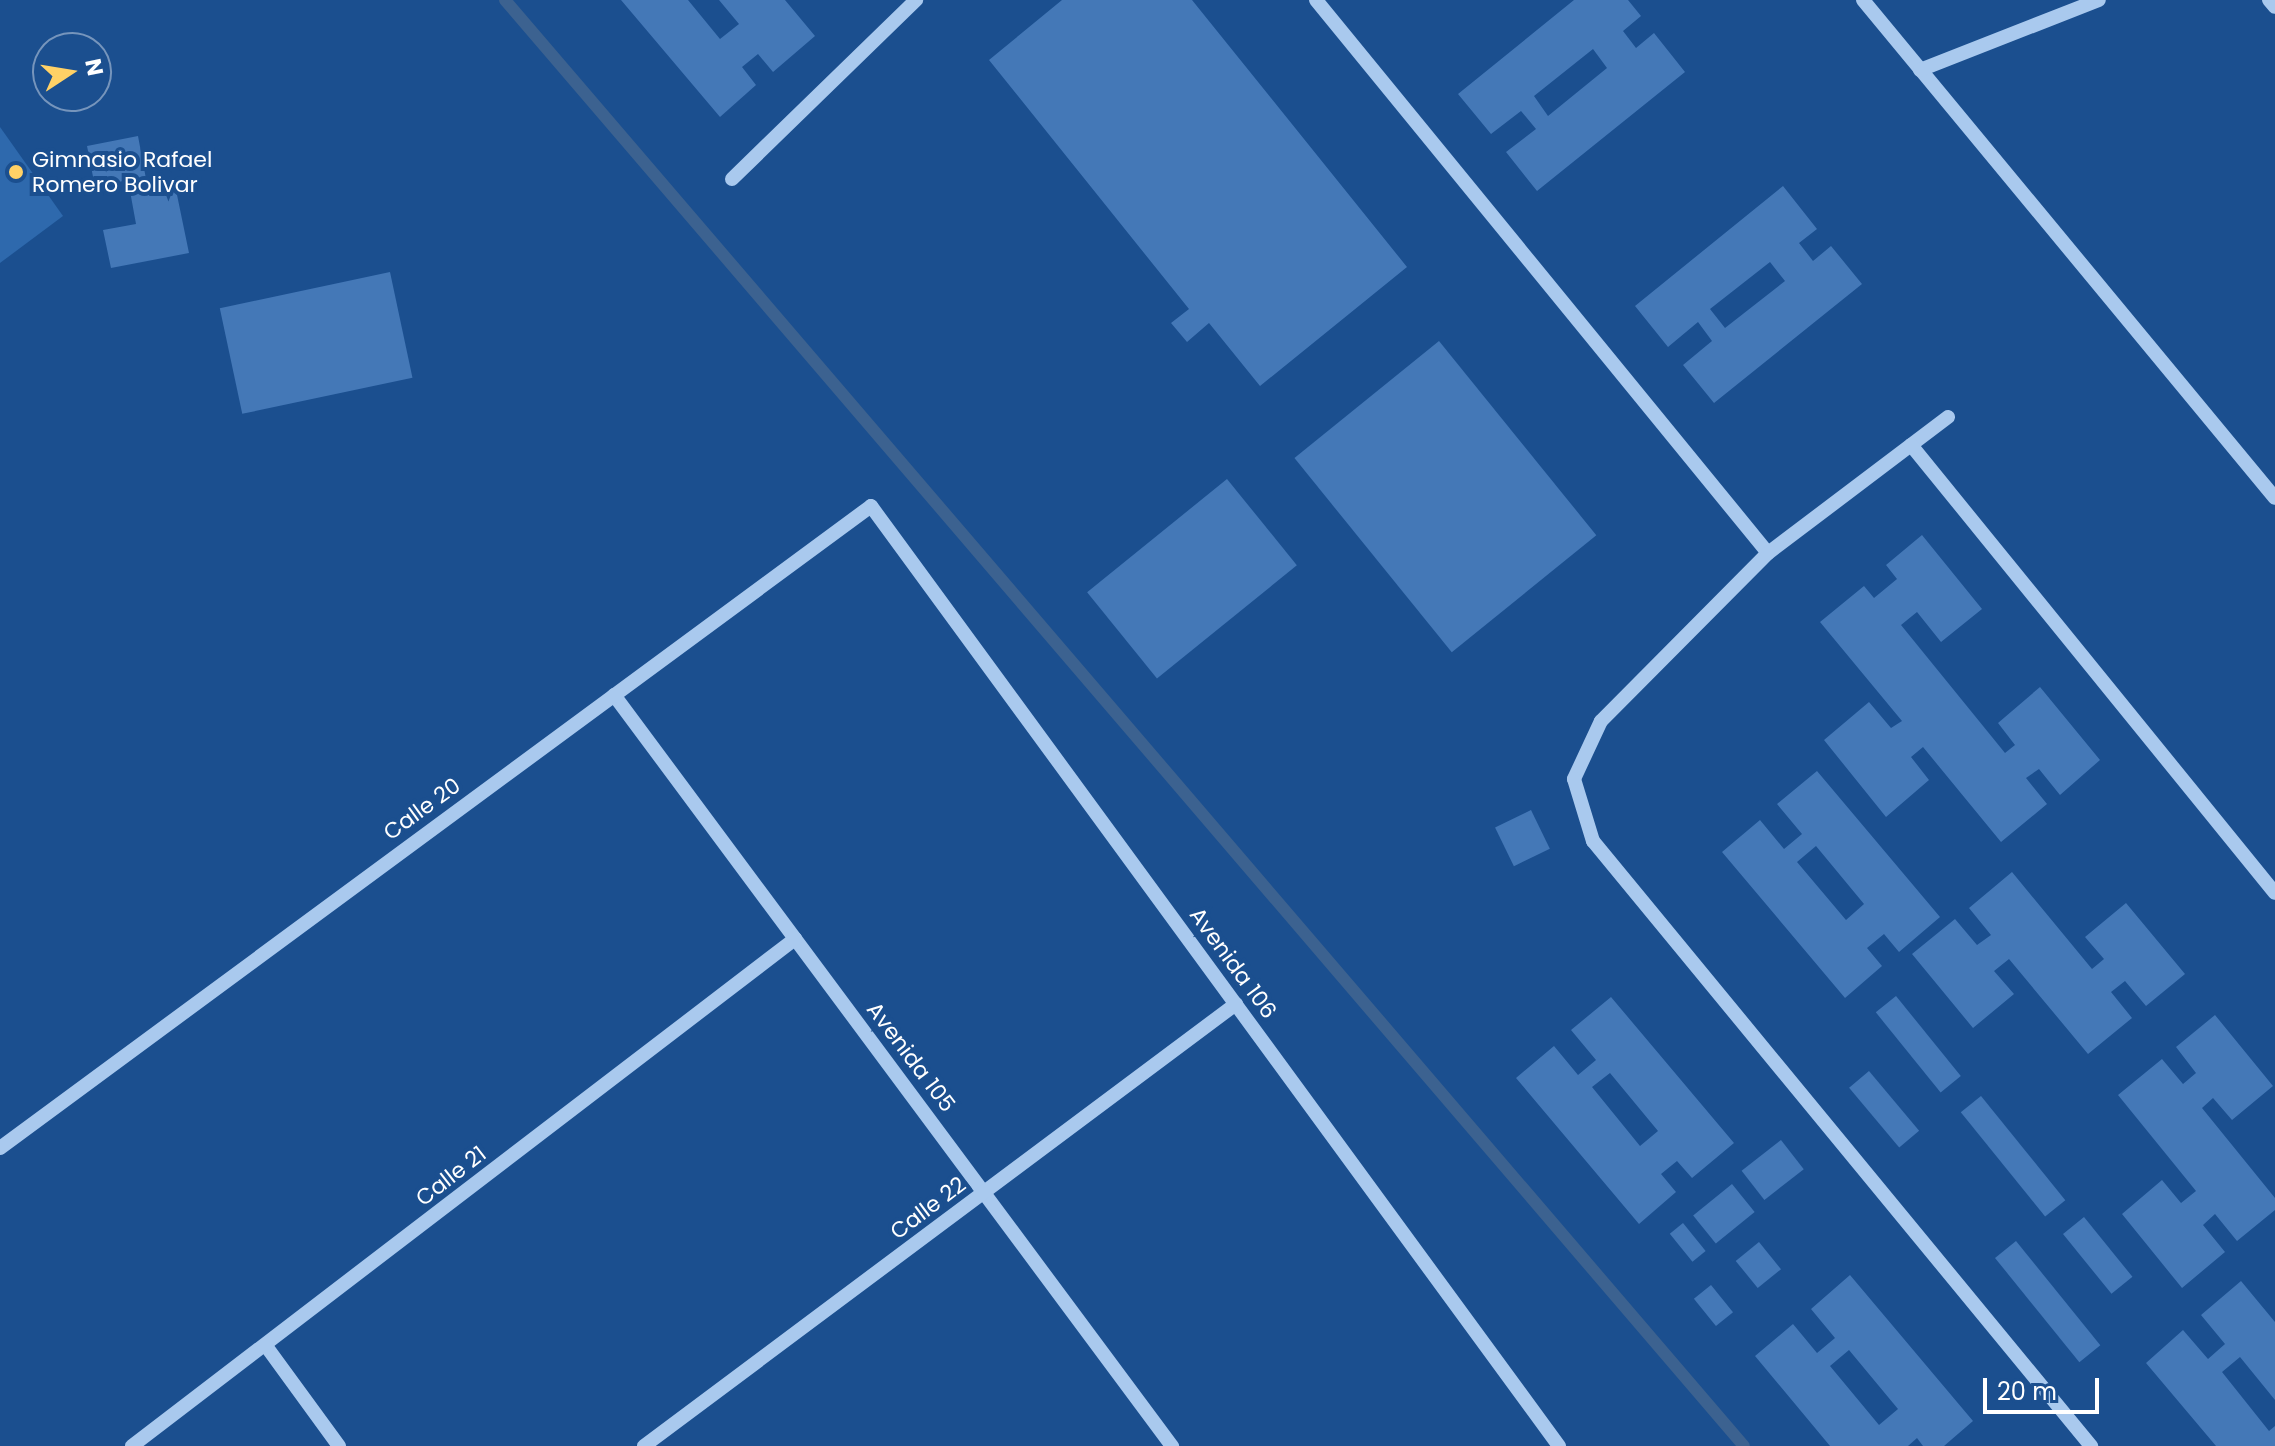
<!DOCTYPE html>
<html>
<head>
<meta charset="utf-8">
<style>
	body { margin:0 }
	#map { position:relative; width:2275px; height:1446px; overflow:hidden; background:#1b4f8f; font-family:Poppins,sans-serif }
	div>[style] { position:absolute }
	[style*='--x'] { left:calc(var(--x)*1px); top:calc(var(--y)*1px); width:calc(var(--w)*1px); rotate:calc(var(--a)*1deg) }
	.green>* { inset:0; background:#2e69ad }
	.stream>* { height:12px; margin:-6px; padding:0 6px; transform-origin:6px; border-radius:6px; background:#3c6290 }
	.building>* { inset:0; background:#4478b7; transform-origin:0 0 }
	.minor>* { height:14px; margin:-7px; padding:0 7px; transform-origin:7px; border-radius:7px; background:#a9c9ee }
	.dots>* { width:22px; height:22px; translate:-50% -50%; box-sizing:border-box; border:4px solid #1b4f8f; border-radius:50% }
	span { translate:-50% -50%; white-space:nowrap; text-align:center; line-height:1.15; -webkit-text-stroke:8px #1b4f8f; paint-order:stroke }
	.poi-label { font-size:22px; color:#fff }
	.left { translate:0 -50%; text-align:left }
	.street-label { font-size:22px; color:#fff }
	.north { position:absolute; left:32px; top:32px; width:80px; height:80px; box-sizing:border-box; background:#1b4f8f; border:2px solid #7695bc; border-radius:50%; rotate:78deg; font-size:22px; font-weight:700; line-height:32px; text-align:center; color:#fff }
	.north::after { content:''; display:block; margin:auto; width:28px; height:36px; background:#ffd166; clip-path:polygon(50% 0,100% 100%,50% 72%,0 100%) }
	.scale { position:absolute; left:1983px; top:1378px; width:116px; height:36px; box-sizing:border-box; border:4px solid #fff; border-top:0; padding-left:10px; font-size:24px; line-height:28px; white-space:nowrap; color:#fff; -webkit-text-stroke:6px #1b4f8f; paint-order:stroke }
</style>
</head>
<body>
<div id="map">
	<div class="green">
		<div style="clip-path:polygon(0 127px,63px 216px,0 263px)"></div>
	</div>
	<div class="stream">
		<div style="--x:505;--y:0;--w:1904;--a:49.41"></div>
	</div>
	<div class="building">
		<div style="clip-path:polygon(621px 0,688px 0,720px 39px,739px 24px,719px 0,785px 0,815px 36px,773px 72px,758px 54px,742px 67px,756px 85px,720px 117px)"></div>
		<div style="clip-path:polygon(1062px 0,1192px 0,1407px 267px,1260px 386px,1209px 323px,1187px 342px,1171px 323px,1189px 309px,989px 60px)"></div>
		<div style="clip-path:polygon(evenodd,1574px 0,1628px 0,1641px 16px,1623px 31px,1636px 48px,1654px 33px,1685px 72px,1537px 191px,1506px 152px,1536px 129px,1521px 111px,1491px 134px,1458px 94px,1574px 0,1593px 49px,1607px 68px,1548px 116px,1534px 96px,1593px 49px)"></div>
		<div style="clip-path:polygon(138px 136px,149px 195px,176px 190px,189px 253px,111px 268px,103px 230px,136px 224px,128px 180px,95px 187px,87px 146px)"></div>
		<div style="clip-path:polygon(evenodd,1783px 186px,1817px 229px,1799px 243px,1813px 261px,1831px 246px,1862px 284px,1714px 403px,1683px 365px,1712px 341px,1698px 322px,1668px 347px,1635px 306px,1783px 186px,1770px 262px,1785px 281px,1725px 328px,1710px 309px,1770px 262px)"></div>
		<div style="left:390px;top:272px;width:108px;height:174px;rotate:78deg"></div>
		<div style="left:1439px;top:341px;width:250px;height:186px;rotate:51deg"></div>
		<div style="left:1227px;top:479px;width:111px;height:180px;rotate:51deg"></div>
		<div style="clip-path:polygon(1922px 535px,1982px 609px,1941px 642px,1917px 612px,1901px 625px,2005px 753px,2015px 745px,1998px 723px,2040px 687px,2100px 760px,2060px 795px,2039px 769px,2026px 778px,2047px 804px,2001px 842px,1923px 747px,1911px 757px,1929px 780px,1886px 817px,1824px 740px,1869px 702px,1891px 728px,1902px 721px,1820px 622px,1864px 586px,1874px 598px,1897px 579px,1886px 565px)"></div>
		<div style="clip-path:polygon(evenodd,1817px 771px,1940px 917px,1899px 952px,1884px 934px,1867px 948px,1882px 966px,1845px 998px,1722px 852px,1760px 820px,1784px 849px,1802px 834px,1777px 804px,1817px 771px,1816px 846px,1864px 904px,1846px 920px,1797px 862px,1816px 846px)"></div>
		<div style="left:1531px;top:810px;width:43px;height:40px;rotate:64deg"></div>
		<div style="clip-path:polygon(2012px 872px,2092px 969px,2104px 959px,2085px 937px,2126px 903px,2185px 974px,2146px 1006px,2125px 981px,2111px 992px,2132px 1018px,2088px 1054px,2009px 959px,1994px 971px,2014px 994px,1973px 1028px,1912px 954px,1955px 919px,1977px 945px,1991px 935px,1969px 908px)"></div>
		<div style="left:1896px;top:996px;width:103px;height:26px;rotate:51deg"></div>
		<div style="clip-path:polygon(evenodd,1611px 997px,1734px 1143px,1692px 1178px,1677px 1161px,1661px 1174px,1676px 1192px,1639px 1224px,1516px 1078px,1554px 1046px,1578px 1075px,1596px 1060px,1571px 1030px,1611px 997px,1610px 1073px,1658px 1131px,1640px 1146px,1592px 1087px,1610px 1073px)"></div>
		<div style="clip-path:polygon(2215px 1015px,2273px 1086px,2232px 1120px,2213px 1098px,2202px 1108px,2275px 1198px,2275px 1210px,2237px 1241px,2215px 1214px,2203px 1225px,2225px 1252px,2182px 1288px,2122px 1214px,2162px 1180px,2181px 1203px,2196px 1191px,2118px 1095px,2162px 1059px,2183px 1084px,2196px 1073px,2176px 1047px)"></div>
		<div style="left:1869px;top:1071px;width:78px;height:26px;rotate:50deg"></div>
		<div style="left:1981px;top:1096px;width:134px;height:26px;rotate:51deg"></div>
		<div style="left:1781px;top:1140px;width:37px;height:50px;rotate:52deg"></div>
		<div style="left:1732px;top:1184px;width:36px;height:50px;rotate:51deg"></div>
		<div style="left:2084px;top:1217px;width:77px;height:27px;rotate:51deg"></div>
		<div style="left:1683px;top:1223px;width:36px;height:17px;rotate:51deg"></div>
		<div style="left:2016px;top:1241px;width:134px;height:27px;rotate:51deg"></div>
		<div style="left:1759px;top:1242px;width:35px;height:30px;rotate:51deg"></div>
		<div style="clip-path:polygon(evenodd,1850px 1275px,1973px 1421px,1944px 1446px,1923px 1446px,1917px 1438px,1908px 1446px,1830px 1446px,1755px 1356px,1793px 1324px,1817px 1353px,1835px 1338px,1811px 1309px,1850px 1275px,1849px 1350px,1898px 1409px,1879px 1425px,1830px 1366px,1849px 1350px)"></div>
		<div style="clip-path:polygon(2241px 1281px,2275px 1322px,2275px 1400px,2240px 1357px,2222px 1372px,2269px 1431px,2275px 1426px,2275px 1446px,2216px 1446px,2146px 1363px,2183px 1330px,2208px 1359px,2225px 1344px,2201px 1315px)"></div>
		<div style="left:1711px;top:1285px;width:35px;height:22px;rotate:51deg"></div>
	</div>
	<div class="minor">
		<div style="--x:1316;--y:0;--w:714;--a:50.74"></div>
		<div style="--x:1863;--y:0;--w:646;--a:50.4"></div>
		<div style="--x:2269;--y:0;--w:9;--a:49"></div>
		<div style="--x:1920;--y:70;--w:192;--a:-21.4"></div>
		<div style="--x:732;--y:179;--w:257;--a:-44.2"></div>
		<div style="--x:1948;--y:417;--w:226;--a:142.9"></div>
		<div style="--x:1768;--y:553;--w:237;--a:134.8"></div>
		<div style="--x:1601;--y:721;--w:64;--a:115"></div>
		<div style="--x:1574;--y:779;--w:65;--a:73"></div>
		<div style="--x:1593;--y:841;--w:784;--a:50.54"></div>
		<div style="--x:1911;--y:445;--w:577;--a:50.91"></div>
		<div style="--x:614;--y:695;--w:936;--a:53.39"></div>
		<div style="--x:0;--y:1148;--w:1082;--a:-36.39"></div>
		<div style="--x:871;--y:506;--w:1165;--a:53.8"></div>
		<div style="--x:266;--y:1346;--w:124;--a:53.9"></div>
		<div style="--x:132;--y:1446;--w:835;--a:-37.41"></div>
		<div style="--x:644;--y:1446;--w:739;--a:-36.75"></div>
	</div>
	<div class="dots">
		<div style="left:16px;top:172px;background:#ffd166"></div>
	</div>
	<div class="poi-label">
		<span class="left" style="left:32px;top:172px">Gimnasio Rafael<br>Romero Bolivar</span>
	</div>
	<div class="street-label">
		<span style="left:422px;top:809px;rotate:-36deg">Calle 20</span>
		<span style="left:1233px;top:963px;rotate:54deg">Avenida 106</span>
		<span style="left:911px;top:1057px;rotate:53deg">Avenida 105</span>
		<span style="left:451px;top:1176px;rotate:-38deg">Calle 21</span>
		<span style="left:928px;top:1208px;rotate:-37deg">Calle 22</span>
	</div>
	<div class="north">N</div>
	<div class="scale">20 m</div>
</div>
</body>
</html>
